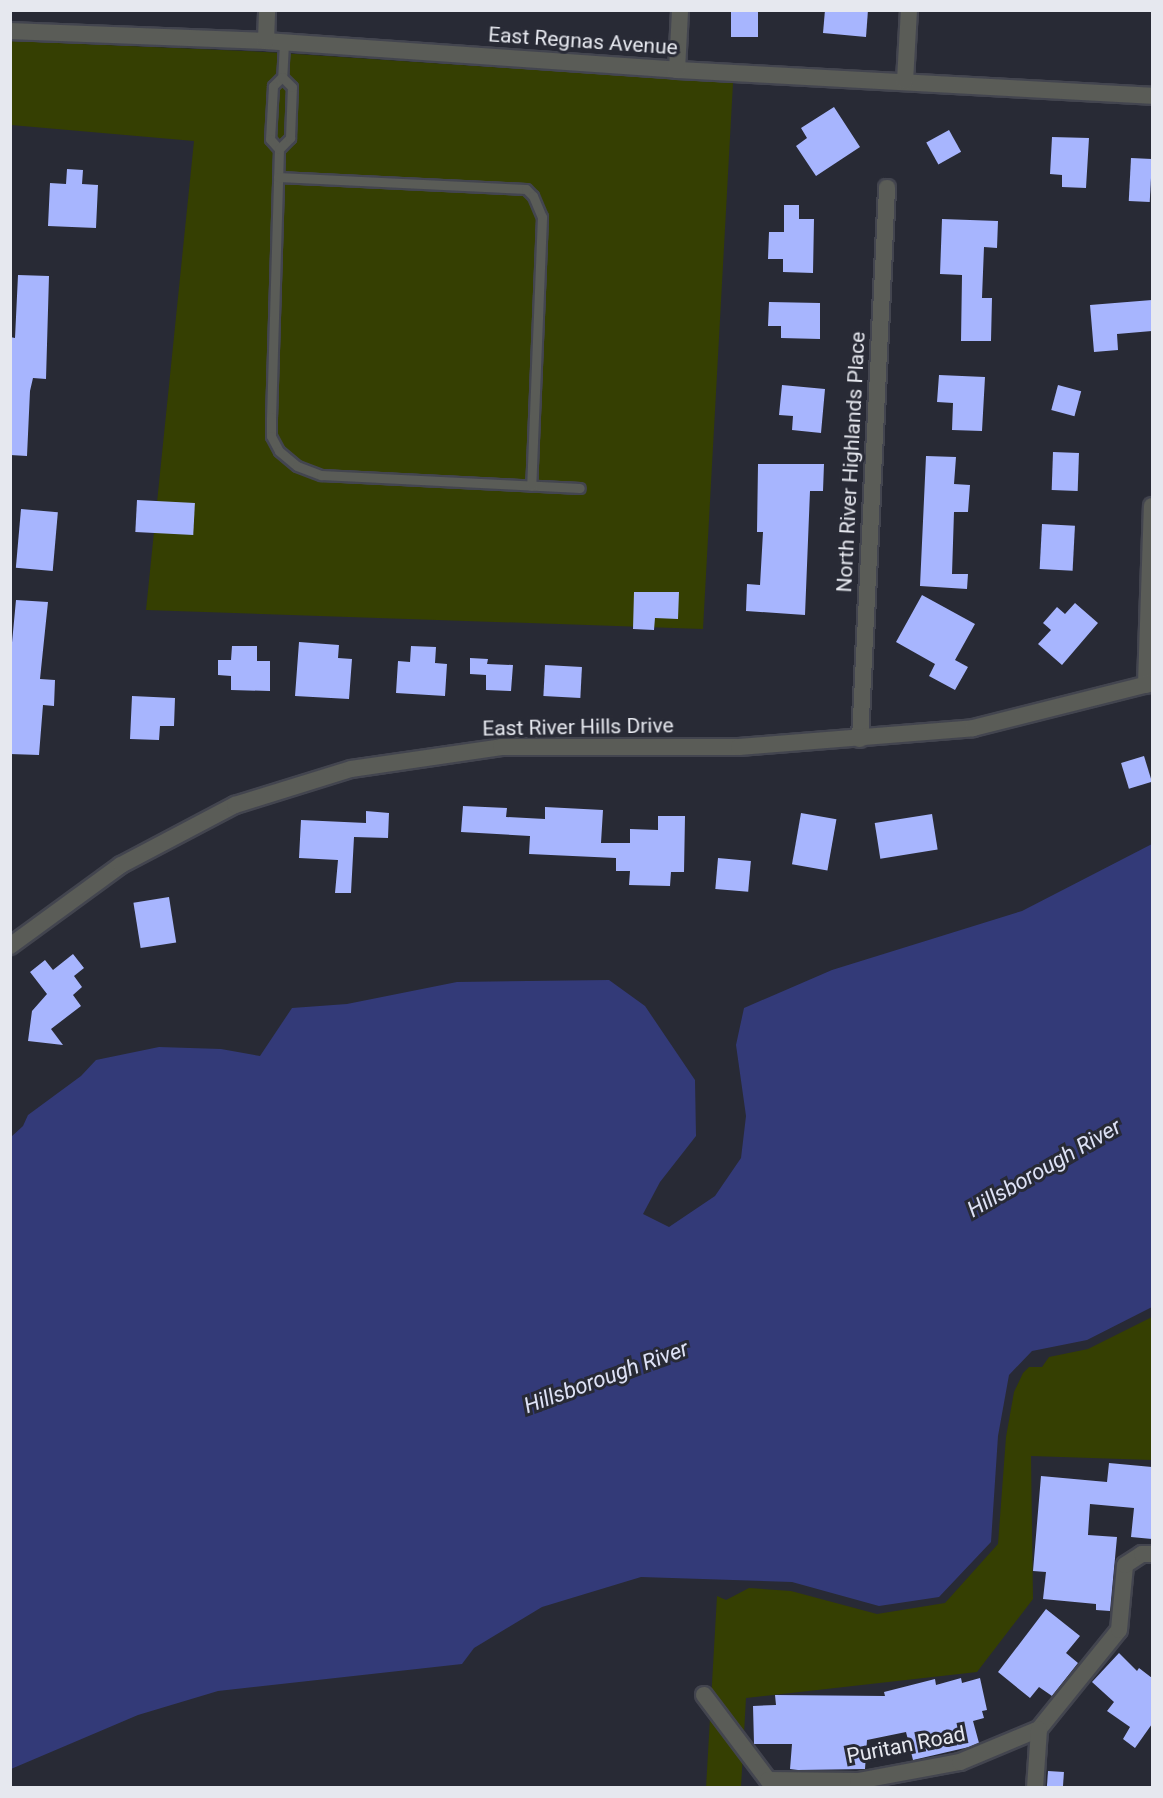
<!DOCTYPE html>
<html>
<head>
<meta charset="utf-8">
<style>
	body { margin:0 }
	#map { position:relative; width:1163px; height:1798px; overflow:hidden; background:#282a35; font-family:Roboto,sans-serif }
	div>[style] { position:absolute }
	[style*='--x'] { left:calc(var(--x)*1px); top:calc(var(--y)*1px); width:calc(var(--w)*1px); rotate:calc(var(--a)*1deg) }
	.green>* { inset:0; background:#353f02 }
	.water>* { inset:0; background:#333a78 }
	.building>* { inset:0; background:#a7b5fe; transform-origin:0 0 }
	.roads { filter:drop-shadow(2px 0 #43454f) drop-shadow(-2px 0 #43454f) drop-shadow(0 2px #43454f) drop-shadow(0 -2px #43454f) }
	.service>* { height:9px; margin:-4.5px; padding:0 4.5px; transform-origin:4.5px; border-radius:4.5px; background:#5a5c57 }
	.minor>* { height:16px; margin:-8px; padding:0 8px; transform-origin:8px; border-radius:8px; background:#5a5c57 }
	.tertiary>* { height:16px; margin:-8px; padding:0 8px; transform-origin:8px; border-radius:8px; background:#5a5c57 }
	span { translate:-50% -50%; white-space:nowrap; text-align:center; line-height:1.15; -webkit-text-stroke:6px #282a35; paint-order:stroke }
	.street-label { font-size:21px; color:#e6e8ef }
	.water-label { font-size:22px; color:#dee2f6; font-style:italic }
	.frame { position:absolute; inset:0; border:12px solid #e6e8ef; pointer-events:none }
</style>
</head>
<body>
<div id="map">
	<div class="green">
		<div style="clip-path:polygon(11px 41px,265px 52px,733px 83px,703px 629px,146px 610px,194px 141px,11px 125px)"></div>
		<div style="clip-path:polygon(1152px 1317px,1152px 1460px,1031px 1456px,1033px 1599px,977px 1672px,746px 1698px,741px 1787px,706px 1788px,717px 1596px,726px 1600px,749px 1588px,791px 1591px,877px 1614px,945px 1603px,998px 1544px,1006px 1437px,1014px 1392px,1023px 1373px,1029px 1367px,1042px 1367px,1049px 1357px,1088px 1349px)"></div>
	</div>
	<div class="water">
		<div style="clip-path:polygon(1152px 844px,1152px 1307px,1087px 1340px,1032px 1351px,1009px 1375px,998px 1436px,991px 1542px,939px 1597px,879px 1606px,792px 1582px,641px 1577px,542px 1607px,474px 1648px,462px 1664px,218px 1691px,138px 1715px,11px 1769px,11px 1137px,23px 1126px,28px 1115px,81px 1076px,96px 1060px,159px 1047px,221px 1049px,260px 1056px,292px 1008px,347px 1004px,457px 982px,609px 980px,645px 1006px,695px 1080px,696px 1136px,660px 1182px,643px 1214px,669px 1227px,715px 1196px,741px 1158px,746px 1116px,736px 1045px,744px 1008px,832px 970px,1022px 911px)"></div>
	</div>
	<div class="building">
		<div style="left:731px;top:10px;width:27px;height:27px"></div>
		<div style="clip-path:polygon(825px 10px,868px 10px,866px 37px,823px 33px)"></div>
		<div style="clip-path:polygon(834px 107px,860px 147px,816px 176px,796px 146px,807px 138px,801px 128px)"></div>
		<div style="left:949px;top:130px;width:25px;height:26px;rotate:61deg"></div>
		<div style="clip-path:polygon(1052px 137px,1089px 138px,1086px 188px,1062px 187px,1062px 175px,1050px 174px)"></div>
		<div style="left:1131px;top:158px;width:21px;height:43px;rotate:3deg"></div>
		<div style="clip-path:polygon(67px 169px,83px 170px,82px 184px,98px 185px,96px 228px,48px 226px,50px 183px,66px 184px)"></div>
		<div style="clip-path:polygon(784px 205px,799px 205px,799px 219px,814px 219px,813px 273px,783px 272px,783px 259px,768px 259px,769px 232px,784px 232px)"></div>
		<div style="clip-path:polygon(942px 219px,998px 221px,997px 248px,984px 247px,982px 298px,992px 298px,991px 341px,961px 341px,962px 275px,940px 274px)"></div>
		<div style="clip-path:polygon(18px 275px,49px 276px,46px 379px,33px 378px,30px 391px,27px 456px,10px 455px,10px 337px,15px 338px)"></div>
		<div style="clip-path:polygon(1152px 300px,1152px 331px,1117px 334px,1118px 350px,1094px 352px,1090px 305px)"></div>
		<div style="clip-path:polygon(769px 302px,820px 303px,820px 339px,781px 338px,781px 326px,768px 326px)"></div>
		<div style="clip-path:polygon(939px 375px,985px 377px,982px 431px,952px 430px,953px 403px,937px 402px)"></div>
		<div style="clip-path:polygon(782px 385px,825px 389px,821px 433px,792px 430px,793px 416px,779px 415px)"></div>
		<div style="left:1058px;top:385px;width:24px;height:26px;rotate:15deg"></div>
		<div style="left:1053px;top:452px;width:26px;height:38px;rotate:2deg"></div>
		<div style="clip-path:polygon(926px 456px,956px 457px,954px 484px,970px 485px,968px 512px,954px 512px,952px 574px,968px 574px,967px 589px,920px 586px)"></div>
		<div style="clip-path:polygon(758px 464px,824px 464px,823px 491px,810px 491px,805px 615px,746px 611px,747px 584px,760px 585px,763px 532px,757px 532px)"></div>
		<div style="left:137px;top:500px;width:58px;height:32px;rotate:3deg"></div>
		<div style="left:21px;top:509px;width:37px;height:59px;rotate:5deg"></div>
		<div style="left:1042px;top:524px;width:33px;height:45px;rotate:3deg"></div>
		<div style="clip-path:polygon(634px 592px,679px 592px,678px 619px,655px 618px,654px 630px,633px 629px)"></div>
		<div style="clip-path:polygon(922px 595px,975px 624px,955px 660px,968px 667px,955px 690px,929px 676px,935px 664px,896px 642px)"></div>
		<div style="clip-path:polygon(16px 600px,48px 602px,40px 679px,55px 680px,54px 706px,43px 705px,39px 755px,10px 754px,10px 664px)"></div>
		<div style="clip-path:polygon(1075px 603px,1098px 623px,1062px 665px,1038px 644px,1051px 630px,1043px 623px,1057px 607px,1065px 614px)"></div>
		<div style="clip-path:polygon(299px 642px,339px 645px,338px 658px,352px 659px,349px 699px,295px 696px)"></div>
		<div style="clip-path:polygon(232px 646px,257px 646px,257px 661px,270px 661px,270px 691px,231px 690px,231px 676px,218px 675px,218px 660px,231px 660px)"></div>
		<div style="clip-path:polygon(411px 646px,436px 647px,435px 663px,447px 664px,445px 696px,396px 693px,398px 661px,410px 662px)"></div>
		<div style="clip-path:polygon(470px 658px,488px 659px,487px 664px,513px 665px,511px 691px,486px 690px,486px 675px,470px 674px)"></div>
		<div style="left:545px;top:665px;width:37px;height:31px;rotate:3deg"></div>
		<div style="clip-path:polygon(132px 696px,175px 698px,174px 726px,160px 726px,159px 740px,130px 739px)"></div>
		<div style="left:1144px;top:756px;width:27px;height:24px;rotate:73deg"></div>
		<div style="clip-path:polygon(463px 806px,507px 808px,506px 817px,545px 819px,545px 807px,603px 810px,601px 843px,630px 843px,630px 829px,658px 830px,658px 816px,685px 816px,684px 872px,671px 872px,670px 886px,629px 885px,630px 871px,616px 871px,616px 858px,529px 854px,530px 836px,461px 832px)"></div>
		<div style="clip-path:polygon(366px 811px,389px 813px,388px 838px,354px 837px,351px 893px,335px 893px,338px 860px,299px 858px,301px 820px,366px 823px)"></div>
		<div style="left:801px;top:813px;width:36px;height:52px;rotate:10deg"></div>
		<div style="left:932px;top:814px;width:36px;height:58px;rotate:81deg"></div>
		<div style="left:718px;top:858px;width:33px;height:31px;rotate:5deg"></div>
		<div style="left:169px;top:897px;width:46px;height:36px;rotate:81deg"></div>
		<div style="clip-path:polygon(73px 954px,84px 968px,74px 976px,82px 987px,73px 995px,81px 1006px,51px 1029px,63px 1045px,28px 1041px,32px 1011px,47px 994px,30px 972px,45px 960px,53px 970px)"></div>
		<div style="clip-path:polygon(1109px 1463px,1152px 1467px,1152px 1539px,1131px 1537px,1134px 1508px,1090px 1504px,1088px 1535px,1117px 1537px,1110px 1611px,1096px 1610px,1096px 1604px,1043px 1599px,1046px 1572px,1033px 1571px,1041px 1476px,1107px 1482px)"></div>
		<div style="clip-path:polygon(1046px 1609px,1080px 1636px,1066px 1653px,1078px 1663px,1052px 1696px,1039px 1687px,1030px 1698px,998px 1672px)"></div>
		<div style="clip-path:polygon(1119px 1653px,1137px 1671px,1139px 1668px,1152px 1678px,1152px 1724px,1135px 1748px,1123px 1739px,1130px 1727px,1107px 1711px,1114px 1702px,1092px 1682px)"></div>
		<div style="clip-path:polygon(961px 1678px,962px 1683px,980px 1678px,987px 1710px,982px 1711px,984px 1718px,973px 1721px,979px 1743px,969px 1747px,913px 1760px,906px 1732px,867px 1740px,865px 1769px,798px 1770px,790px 1769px,792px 1744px,754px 1744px,753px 1706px,776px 1705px,775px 1695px,885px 1696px,884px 1692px,935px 1679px,936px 1685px)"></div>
		<div style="left:1048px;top:1771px;width:16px;height:17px;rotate:4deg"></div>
	</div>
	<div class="roads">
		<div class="service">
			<div style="--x:284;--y:43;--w:34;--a:93"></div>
			<div style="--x:282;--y:77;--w:13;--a:135"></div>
			<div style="--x:273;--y:86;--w:53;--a:93.2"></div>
			<div style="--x:270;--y:139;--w:13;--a:48"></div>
			<div style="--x:279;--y:149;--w:268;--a:91.7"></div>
			<div style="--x:271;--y:417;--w:19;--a:90"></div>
			<div style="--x:271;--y:436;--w:17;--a:62"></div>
			<div style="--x:279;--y:451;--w:23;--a:40"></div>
			<div style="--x:297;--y:466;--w:26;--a:21"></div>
			<div style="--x:321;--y:475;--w:259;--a:2.9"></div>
			<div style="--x:279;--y:149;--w:16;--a:-45"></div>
			<div style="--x:290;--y:138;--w:51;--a:-87.8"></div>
			<div style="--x:292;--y:87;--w:14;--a:-135"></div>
			<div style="--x:278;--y:177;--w:248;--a:2.8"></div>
			<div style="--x:526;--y:189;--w:10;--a:45"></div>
			<div style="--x:533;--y:196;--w:23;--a:67"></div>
			<div style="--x:542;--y:217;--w:269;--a:92.3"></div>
		</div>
		<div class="minor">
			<div style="--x:10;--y:31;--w:256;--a:2.2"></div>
			<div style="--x:266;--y:41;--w:412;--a:4"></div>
			<div style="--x:677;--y:70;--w:476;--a:3.1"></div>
			<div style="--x:266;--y:41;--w:31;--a:-88"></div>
			<div style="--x:677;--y:70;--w:60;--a:-87.1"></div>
			<div style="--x:905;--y:81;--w:71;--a:-86.8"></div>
			<div style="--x:1146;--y:685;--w:179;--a:-88.1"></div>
			<div style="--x:860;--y:739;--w:552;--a:-87.19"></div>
			<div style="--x:704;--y:1695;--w:106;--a:53"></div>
			<div style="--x:768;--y:1780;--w:90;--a:0.6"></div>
			<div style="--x:858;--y:1781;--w:104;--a:-10.6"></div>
			<div style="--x:960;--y:1762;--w:86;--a:-22.7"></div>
			<div style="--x:1039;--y:1729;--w:127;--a:-51.1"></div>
			<div style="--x:1119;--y:1630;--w:65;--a:-84.7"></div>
			<div style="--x:1125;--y:1565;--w:20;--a:-33"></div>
			<div style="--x:1142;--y:1554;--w:10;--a:0"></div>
			<div style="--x:1035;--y:1788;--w:59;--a:-86.1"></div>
		</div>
		<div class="tertiary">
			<div style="--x:10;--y:946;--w:137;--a:-36.1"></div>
			<div style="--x:121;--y:865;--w:129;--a:-27.8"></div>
			<div style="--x:235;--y:805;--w:121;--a:-17.2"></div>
			<div style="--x:351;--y:769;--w:152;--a:-8.3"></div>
			<div style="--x:501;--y:747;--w:238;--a:0"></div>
			<div style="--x:739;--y:747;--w:235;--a:-4.6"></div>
			<div style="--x:973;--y:728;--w:185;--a:-14.1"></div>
		</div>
	</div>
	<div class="street-label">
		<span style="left:583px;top:41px;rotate:4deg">East Regnas Avenue</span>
		<span style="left:851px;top:462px;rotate:-87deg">North River Highlands Place</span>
		<span style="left:578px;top:727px;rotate:-1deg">East River Hills Drive</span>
		<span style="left:906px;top:1745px;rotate:-11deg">Puritan Road</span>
	</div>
	<div class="water-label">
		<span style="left:1044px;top:1168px;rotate:-30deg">Hillsborough River</span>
		<span style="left:606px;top:1377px;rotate:-20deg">Hillsborough River</span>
	</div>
	<div class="frame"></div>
</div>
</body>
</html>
